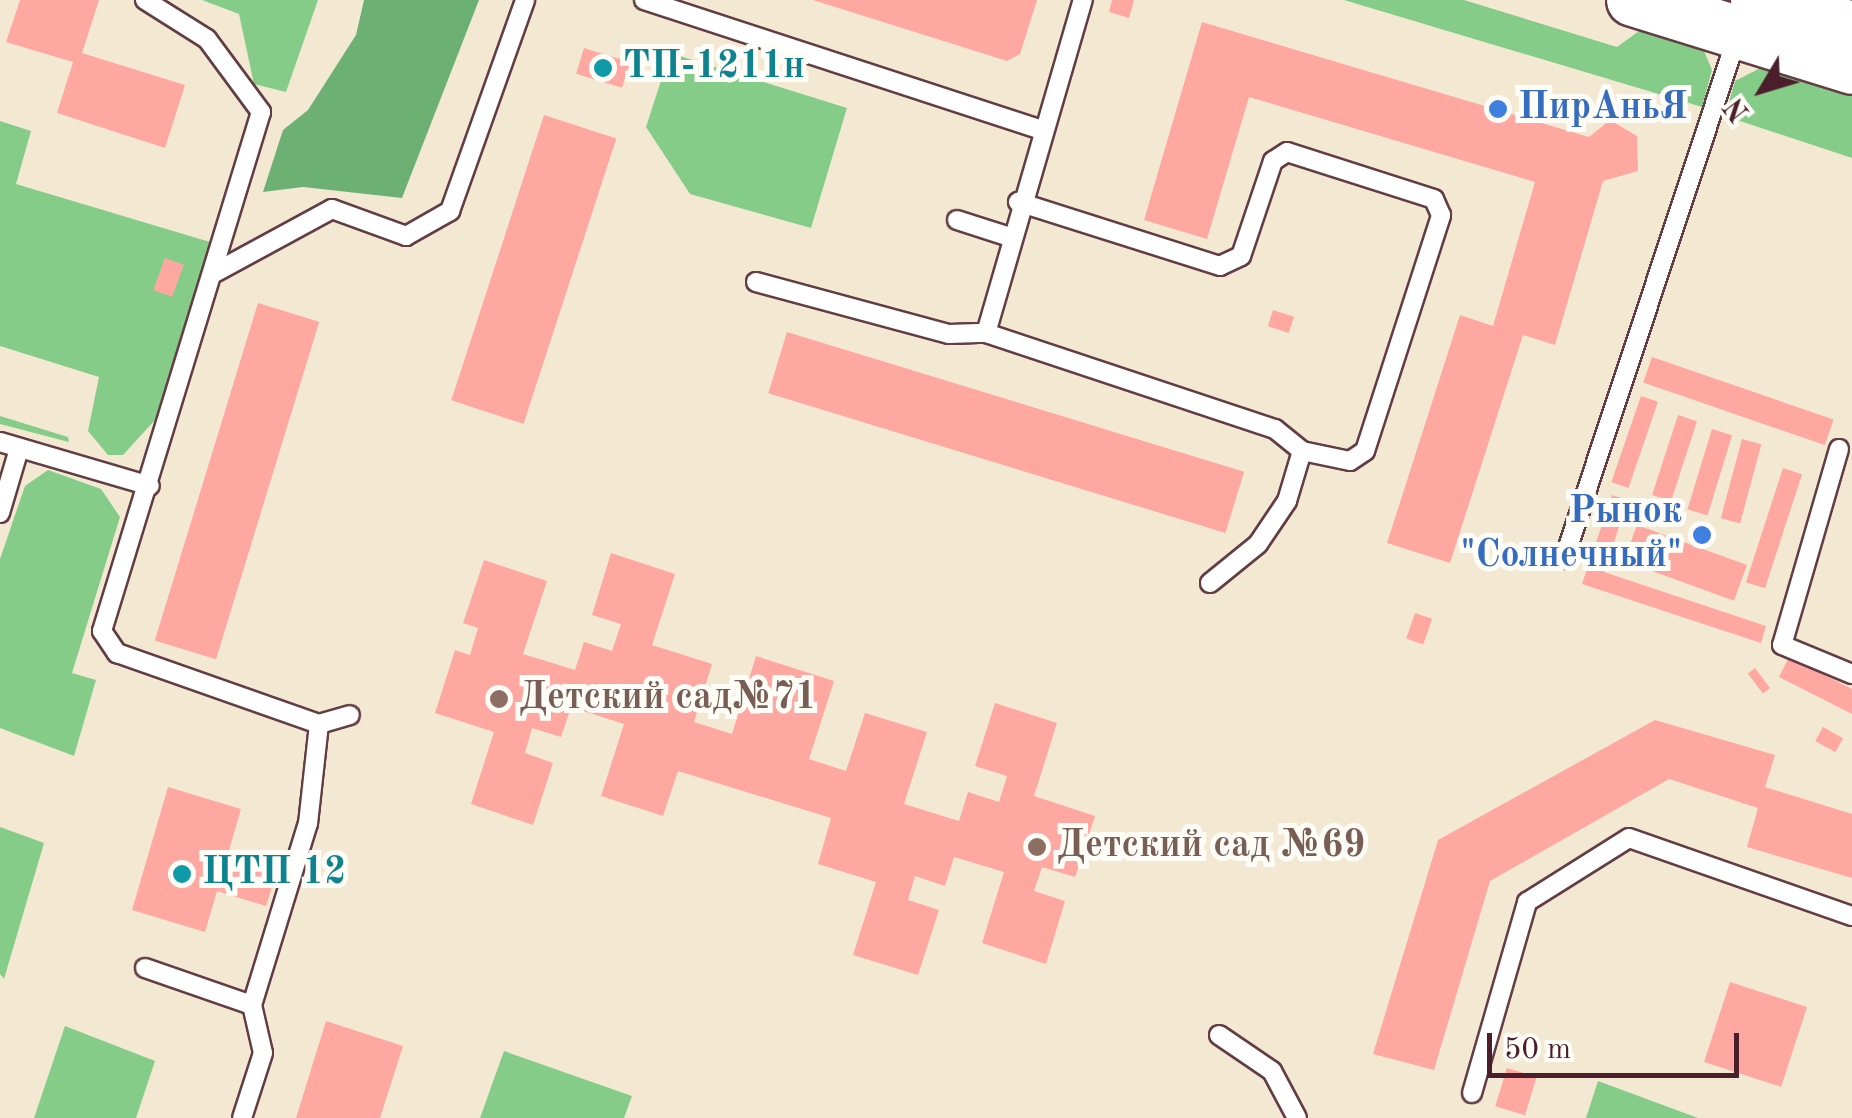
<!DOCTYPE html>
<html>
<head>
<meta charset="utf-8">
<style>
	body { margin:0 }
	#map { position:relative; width:1852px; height:1118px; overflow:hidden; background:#f3e9d2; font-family:"Old Standard TT",serif }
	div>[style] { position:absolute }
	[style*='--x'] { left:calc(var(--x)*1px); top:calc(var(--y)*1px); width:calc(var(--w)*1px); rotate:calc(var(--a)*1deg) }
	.green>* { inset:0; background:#85cc88 }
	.forest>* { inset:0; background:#6cb074 }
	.building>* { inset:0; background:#ffa8a1; transform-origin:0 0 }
	.roads { filter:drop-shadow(2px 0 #633d44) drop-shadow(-2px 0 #633d44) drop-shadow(0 2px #633d44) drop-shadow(0 -2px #633d44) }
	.service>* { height:18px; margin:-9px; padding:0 9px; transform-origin:9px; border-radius:9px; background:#fff }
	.secondary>* { height:52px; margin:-26px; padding:0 26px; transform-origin:26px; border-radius:26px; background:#fff }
	.dots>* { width:28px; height:28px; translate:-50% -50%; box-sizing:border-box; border:5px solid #fdfcf7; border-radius:50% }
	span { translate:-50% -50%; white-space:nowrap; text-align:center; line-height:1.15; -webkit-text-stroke:10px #fdfcf7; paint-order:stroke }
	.culture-label { font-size:38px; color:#0d838f; font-weight:700 }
	.left { translate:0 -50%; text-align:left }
	.shop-label { font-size:38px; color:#366cbe; font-weight:700 }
	.right { translate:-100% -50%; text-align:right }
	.education-label { font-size:38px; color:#785e54; font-weight:700 }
	.north { position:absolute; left:1712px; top:40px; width:100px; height:100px; -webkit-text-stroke:8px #fdfcf7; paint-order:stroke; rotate:232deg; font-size:28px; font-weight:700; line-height:40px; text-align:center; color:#4a1f2b }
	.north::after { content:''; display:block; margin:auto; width:35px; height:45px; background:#4a1f2b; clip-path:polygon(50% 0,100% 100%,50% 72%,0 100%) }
	.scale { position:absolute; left:1487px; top:1033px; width:252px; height:45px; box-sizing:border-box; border:5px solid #4a1f2b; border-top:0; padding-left:12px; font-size:30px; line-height:35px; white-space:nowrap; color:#4a1f2b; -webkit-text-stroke:8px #fdfcf7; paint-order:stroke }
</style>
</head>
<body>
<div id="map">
	<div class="green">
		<div style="clip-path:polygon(202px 0,318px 0,286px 92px,254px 84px,239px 14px)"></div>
		<div style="clip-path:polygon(1344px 0,1464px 0,1617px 47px,1650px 23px,1699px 39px,1712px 70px,1702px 107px)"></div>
		<div style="clip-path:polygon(670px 53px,847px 108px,811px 228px,690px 194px,646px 127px)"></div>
		<div style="clip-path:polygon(1774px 61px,1852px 88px,1852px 158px,1725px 116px,1735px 81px)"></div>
		<div style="clip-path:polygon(0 121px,31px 131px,16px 184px,210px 242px,155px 420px,123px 455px,108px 455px,88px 431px,99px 377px,0 346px)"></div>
		<div style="clip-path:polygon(0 416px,68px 437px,69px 442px,0 424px)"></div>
		<div style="clip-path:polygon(48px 470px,101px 489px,120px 517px,72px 673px,96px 680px,74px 756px,0 728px,0 559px,25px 486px)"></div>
		<div style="clip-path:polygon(0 827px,44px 843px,4px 979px,0 974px)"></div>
		<div style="clip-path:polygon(65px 1026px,155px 1061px,136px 1118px,34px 1118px)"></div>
		<div style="clip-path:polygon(504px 1051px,632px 1096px,624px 1118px,480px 1118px)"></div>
		<div style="clip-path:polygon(1598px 1081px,1698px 1118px,1586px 1118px)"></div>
	</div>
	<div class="forest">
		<div style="clip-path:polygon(364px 0,479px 0,402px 198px,303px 187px,263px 192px,283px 130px,308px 110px,356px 35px)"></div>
	</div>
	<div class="building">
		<div style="clip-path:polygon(20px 0,99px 0,82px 53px,185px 85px,165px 148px,57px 113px,73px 62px,6px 42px)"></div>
		<div style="clip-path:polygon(813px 0,1037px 0,1020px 54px,1007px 61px)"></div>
		<div style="clip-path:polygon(1112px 0,1134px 0,1129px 18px,1109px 12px)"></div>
		<div style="clip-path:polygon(1202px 22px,1589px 137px,1610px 120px,1637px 136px,1638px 171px,1603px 181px,1555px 345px,1523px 335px,1450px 563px,1387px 543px,1460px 315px,1493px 326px,1535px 182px,1249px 97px,1207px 239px,1144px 220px)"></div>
		<div style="left:584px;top:48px;width:48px;height:27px;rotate:17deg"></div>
		<div style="left:544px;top:115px;width:76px;height:300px;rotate:18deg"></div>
		<div style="left:165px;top:258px;width:20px;height:34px;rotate:20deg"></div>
		<div style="left:258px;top:303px;width:64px;height:353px;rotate:17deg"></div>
		<div style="left:1273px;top:310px;width:22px;height:17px;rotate:18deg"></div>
		<div style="left:787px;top:332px;width:478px;height:64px;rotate:17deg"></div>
		<div style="left:1652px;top:357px;width:192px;height:27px;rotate:19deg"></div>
		<div style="left:1641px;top:396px;width:18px;height:91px;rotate:19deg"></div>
		<div style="left:1678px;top:415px;width:20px;height:84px;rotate:18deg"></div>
		<div style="left:1712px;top:429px;width:21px;height:84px;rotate:17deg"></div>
		<div style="left:1742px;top:439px;width:20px;height:82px;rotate:15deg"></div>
		<div style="left:1783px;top:468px;width:20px;height:120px;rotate:18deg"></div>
		<div style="clip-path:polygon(1612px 495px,1628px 500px,1604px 572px,1766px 626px,1761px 643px,1582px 584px)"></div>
		<div style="left:1637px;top:525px;width:117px;height:38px;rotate:20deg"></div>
		<div style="clip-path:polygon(611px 553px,675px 574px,652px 645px,712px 664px,694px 722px,732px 734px,756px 656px,834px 681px,809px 759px,846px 771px,865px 713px,927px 732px,904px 804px,959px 821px,968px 792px,999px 802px,1007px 776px,975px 766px,995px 703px,1057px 723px,1034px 796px,1095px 816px,1075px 877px,1042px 867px,1034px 891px,1065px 901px,1046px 964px,982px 943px,1004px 872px,954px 857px,945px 886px,915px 876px,908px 900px,939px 910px,918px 975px,853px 955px,876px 882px,818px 864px,831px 818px,678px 771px,663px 816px,601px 796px,624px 724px,571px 707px,561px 737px,532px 728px,525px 753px,553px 763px,533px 825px,471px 804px,494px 732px,435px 713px,455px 650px,470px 655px,478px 628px,463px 623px,484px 560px,547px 581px,523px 654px,575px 670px,584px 642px,612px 651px,621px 624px,592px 615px)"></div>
		<div style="left:1415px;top:613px;width:18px;height:27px;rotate:19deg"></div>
		<div style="clip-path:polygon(1789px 657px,1852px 689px,1852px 714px,1779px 677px)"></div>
		<div style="left:1755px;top:668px;width:25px;height:9px;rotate:53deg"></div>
		<div style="clip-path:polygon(1655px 720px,1775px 755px,1765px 787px,1852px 814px,1852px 878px,1747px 847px,1758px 808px,1669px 779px,1490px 881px,1434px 1070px,1373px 1054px,1438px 840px)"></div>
		<div style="left:1823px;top:727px;width:23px;height:16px;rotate:29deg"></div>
		<div style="clip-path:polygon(168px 787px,241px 809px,227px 857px,277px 871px,266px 906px,217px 891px,205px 932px,132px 910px)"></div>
		<div style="left:1730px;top:982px;width:81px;height:84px;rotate:18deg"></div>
		<div style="clip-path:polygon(326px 1021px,403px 1046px,380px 1118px,296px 1118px)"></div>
		<div style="left:1507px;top:1068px;width:31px;height:40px;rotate:17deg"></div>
	</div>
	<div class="roads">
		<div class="service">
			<div style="--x:145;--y:0;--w:73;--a:32.2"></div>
			<div style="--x:207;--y:39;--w:91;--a:53.5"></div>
			<div style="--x:261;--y:112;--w:543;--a:107.03"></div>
			<div style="--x:102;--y:631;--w:27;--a:56"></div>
			<div style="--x:117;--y:653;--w:214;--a:19.4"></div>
			<div style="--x:319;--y:724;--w:100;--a:96.3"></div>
			<div style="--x:308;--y:823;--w:190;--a:107.1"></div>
			<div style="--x:252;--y:1005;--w:49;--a:77.1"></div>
			<div style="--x:263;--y:1053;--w:68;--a:107.9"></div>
			<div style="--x:644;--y:0;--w:418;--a:18.1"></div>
			<div style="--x:957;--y:220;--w:56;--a:17.8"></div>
			<div style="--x:216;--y:272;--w:132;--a:-28.5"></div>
			<div style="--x:332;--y:209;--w:79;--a:20"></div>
			<div style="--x:406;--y:236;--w:51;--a:-29.6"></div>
			<div style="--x:450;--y:211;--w:224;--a:-70.4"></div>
			<div style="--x:756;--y:282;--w:200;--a:15.1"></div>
			<div style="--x:949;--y:334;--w:37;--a:-2"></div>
			<div style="--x:986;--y:333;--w:305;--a:18.4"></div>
			<div style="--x:1275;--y:429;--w:35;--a:39"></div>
			<div style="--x:1302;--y:451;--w:49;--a:11.8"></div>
			<div style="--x:1350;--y:461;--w:18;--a:-34"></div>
			<div style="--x:1365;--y:451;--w:248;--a:-72.1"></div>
			<div style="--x:1441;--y:215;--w:17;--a:-114"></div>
			<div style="--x:1434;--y:199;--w:154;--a:-162.3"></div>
			<div style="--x:1287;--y:152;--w:17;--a:147"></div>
			<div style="--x:1273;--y:161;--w:100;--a:108.6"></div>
			<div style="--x:1241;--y:256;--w:23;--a:155"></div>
			<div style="--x:1220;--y:266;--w:212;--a:-162.4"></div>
			<div style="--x:986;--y:333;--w:347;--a:-73.8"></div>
			<div style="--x:0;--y:442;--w:156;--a:16.3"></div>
			<div style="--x:1839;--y:449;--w:204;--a:106.2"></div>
			<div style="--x:1782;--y:645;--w:76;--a:22.5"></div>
			<div style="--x:0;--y:513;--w:67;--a:-73.5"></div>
			<div style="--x:1564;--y:559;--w:550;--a:-71.66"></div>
			<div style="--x:1210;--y:583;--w:62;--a:-39.1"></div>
			<div style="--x:1258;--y:544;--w:52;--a:-56"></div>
			<div style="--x:1287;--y:501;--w:52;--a:-73.3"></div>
			<div style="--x:319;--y:724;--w:32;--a:-16"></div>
			<div style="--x:145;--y:968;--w:113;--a:19.1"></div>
			<div style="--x:1219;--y:1035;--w:64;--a:34.2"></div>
			<div style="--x:1272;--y:1071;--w:53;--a:62"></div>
			<div style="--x:1472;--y:1093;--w:199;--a:-73.9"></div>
			<div style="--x:1527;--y:902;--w:120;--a:-32.1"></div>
			<div style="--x:1629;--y:838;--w:236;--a:19.3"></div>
		</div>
		<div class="secondary">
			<div style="--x:1633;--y:0;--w:229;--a:17.2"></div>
			<div style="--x:1757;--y:0;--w:99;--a:16.4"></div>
		</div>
	</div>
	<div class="dots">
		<div style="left:603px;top:68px;background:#0f9aa8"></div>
		<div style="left:1498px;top:109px;background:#3f7fe0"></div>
		<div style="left:1702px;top:535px;background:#3f7fe0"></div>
		<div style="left:499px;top:699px;background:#8d6e63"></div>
		<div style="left:1037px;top:847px;background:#8d6e63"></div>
		<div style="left:182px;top:874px;background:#0f9aa8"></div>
	</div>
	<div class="culture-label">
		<span class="left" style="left:623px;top:68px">ТП-1211н</span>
		<span class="left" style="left:202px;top:874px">ЦТП 12</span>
	</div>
	<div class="shop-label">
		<span class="left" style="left:1518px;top:109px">ПирАньЯ</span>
		<span class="right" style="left:1682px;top:535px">Рынок<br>"Солнечный"</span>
	</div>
	<div class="education-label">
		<span class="left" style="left:519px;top:699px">Детский сад№71</span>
		<span class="left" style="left:1057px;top:847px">Детский сад №69</span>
	</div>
	<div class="north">N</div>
	<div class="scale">50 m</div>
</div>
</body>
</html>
